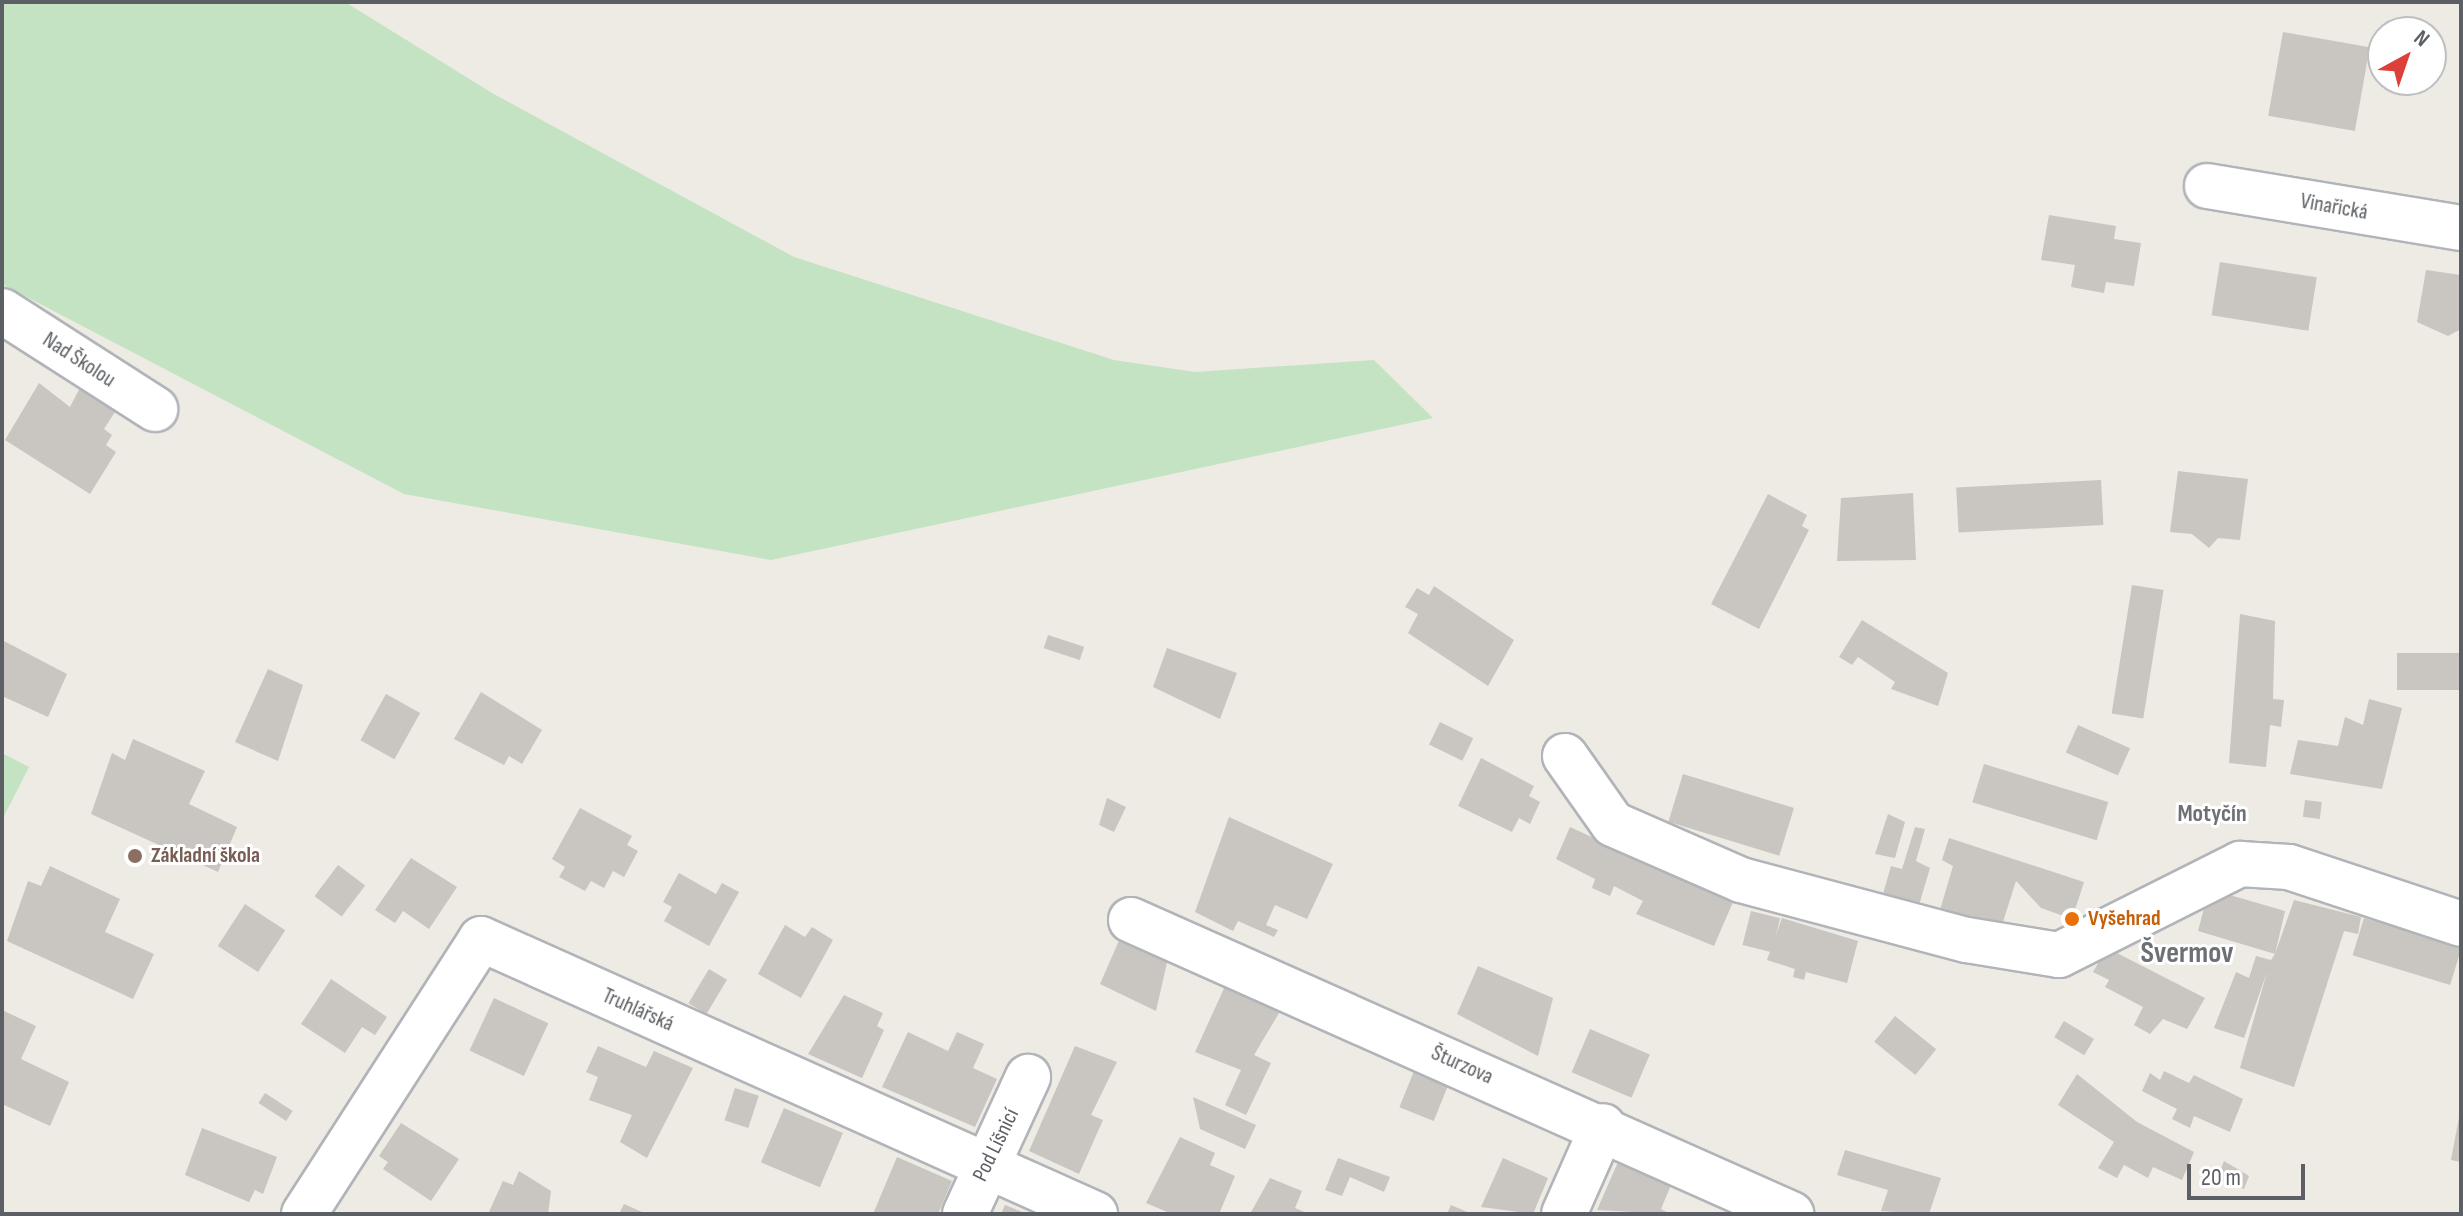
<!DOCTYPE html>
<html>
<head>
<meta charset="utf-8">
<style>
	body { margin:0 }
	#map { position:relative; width:2463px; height:1216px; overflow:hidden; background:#edebe4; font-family:"Sofia Sans Condensed",sans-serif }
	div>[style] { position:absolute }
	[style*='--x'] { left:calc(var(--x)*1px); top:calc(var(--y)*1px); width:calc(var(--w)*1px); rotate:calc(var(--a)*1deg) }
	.green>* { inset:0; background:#c3e3c2 }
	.building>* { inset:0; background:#c9c5c0; transform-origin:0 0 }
	.roads { filter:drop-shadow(2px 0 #b1b4b8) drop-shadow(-2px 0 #b1b4b8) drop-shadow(0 2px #b1b4b8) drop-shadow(0 -2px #b1b4b8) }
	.minor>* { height:44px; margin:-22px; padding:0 22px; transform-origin:22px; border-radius:22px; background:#fff }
	.dots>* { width:22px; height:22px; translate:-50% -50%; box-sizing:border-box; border:4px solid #fff; border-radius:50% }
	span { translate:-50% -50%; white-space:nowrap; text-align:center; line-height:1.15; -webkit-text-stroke:6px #fff; paint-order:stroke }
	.street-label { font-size:22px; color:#5c5f63 }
	.education-label { font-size:22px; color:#785e54; font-weight:700 }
	.left { translate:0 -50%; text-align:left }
	.food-label { font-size:22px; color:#c56008; font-weight:700 }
	.neighbourhood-label { font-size:24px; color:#6d7175; font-weight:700 }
	.district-label { font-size:30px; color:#6d7175; font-weight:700 }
	.frame { position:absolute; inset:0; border:4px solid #5c5f63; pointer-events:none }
	.north { position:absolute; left:2367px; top:16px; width:80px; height:80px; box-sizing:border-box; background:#fff; border:2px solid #bebfc1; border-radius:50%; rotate:40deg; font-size:22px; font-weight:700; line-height:32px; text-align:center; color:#5c5f63 }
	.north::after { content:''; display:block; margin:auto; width:28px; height:36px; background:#dd403a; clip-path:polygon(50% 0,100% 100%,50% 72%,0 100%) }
	.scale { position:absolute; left:2187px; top:1164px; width:118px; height:36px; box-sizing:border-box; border:4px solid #5c5f63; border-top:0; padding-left:10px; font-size:24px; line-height:28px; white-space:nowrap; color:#5c5f63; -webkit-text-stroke:6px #fff; paint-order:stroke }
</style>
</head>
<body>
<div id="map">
	<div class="green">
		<div style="clip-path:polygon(2px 2px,345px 2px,492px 93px,794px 257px,1114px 360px,1195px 372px,1374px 360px,1433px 418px,771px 560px,404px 494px,2px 284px)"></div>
		<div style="clip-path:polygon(2px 753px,29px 767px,2px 820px)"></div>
	</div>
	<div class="building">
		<div style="left:2283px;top:32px;width:88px;height:85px;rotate:10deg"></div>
		<div style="clip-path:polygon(2049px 215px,2116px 226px,2114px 239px,2141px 243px,2134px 286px,2106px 282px,2104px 293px,2071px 287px,2075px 265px,2041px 260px)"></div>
		<div style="left:2220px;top:262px;width:98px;height:54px;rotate:9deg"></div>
		<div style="clip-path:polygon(2426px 270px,2461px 275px,2461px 329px,2448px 336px,2417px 322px)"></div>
		<div style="clip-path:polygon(85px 378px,122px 401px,104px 429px,112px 435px,106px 445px,116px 452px,90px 494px,5px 440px,39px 383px,70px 407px)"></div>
		<div style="clip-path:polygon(2178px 471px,2248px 479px,2240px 540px,2218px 538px,2209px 548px,2192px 534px,2170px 532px)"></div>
		<div style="left:2101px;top:480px;width:45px;height:145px;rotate:87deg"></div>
		<div style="clip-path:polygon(1913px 493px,1916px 560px,1837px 561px,1841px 498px)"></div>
		<div style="clip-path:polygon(1768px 494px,1807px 515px,1802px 526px,1809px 530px,1759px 629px,1711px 604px)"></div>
		<div style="left:2132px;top:585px;width:32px;height:130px;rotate:9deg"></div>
		<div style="clip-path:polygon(1434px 586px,1514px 640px,1488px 686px,1408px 633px,1418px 614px,1405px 607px,1417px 588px,1429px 595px)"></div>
		<div style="clip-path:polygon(2240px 614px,2275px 621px,2273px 699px,2284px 700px,2281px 727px,2270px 725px,2266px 767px,2229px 763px)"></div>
		<div style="clip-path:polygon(1862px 620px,1948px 673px,1938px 706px,1891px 689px,1895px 682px,1858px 657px,1852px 665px,1839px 657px)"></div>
		<div style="left:1048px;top:635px;width:38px;height:14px;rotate:18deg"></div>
		<div style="clip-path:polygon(2px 640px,67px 674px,48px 717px,2px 696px)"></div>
		<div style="clip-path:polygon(1167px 648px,1237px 673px,1220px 719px,1153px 687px)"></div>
		<div style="left:2461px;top:653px;width:37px;height:64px;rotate:90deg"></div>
		<div style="clip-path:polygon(268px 669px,303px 685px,278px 761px,235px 742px)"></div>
		<div style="clip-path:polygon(481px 692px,542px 730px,522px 764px,509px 756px,504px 765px,454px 739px)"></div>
		<div style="left:386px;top:694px;width:39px;height:53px;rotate:29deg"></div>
		<div style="clip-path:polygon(2369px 699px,2402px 708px,2382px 789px,2290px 774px,2298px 740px,2338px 746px,2345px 717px,2363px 725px)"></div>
		<div style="left:1440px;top:722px;width:37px;height:25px;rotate:26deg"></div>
		<div style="left:2078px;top:725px;width:57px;height:30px;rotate:24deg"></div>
		<div style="clip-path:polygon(133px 739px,205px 771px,189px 804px,237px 827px,218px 872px,91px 814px,112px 753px,125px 760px)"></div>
		<div style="clip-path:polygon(1481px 758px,1534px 786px,1529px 796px,1540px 802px,1530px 824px,1519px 818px,1512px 832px,1458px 806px)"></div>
		<div style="left:1984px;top:764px;width:130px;height:40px;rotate:17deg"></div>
		<div style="left:1683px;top:774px;width:116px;height:50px;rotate:17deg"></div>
		<div style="clip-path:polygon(1107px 798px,1126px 807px,1114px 832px,1099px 825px)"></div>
		<div style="left:2305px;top:800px;width:17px;height:17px;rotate:7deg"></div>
		<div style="clip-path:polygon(580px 808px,632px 836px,627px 845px,638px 851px,624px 877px,613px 871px,604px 888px,591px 881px,585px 891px,559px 877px,565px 867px,552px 859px)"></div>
		<div style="clip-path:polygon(1888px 814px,1905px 822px,1895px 858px,1875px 854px)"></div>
		<div style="clip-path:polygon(1229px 817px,1333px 864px,1307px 919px,1275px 905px,1266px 925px,1278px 930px,1274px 937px,1238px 921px,1233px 931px,1195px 912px)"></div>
		<div style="clip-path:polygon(1570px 827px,1733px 902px,1714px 946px,1636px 914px,1643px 901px,1614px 886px,1610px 896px,1592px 888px,1595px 879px,1556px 859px)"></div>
		<div style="clip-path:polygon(1915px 827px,1925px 829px,1916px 861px,1930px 868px,1919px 905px,1883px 894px,1891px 866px,1902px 869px)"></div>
		<div style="clip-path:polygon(1949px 838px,2084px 882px,2072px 919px,2041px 908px,2016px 881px,2001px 928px,1940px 910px,1953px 866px,1942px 860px)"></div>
		<div style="clip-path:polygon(411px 858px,457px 887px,429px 929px,403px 911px,395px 923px,375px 910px)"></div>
		<div style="left:338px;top:865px;width:34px;height:39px;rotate:37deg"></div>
		<div style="clip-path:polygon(50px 866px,120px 899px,105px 932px,154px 954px,133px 999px,7px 941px,28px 881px,41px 886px)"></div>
		<div style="clip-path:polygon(679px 873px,716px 894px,722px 883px,739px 892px,709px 946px,664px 921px,672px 907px,663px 902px)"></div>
		<div style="clip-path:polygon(2209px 889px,2285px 911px,2275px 954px,2294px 900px,2361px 917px,2358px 934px,2344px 931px,2294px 1087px,2240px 1068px,2267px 972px,2244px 1038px,2214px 1028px,2236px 972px,2249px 978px,2256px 956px,2271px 960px,2275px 954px,2198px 931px)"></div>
		<div style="left:245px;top:904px;width:48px;height:50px;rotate:33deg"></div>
		<div style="left:1751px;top:911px;width:30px;height:35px;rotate:14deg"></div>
		<div style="clip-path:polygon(1782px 918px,1858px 941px,1847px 983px,1806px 972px,1804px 980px,1793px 977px,1795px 969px,1767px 960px)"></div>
		<div style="left:2364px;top:918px;width:102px;height:39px;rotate:17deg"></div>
		<div style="clip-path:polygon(785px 925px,805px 937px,812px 927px,833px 940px,801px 998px,758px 974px)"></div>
		<div style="clip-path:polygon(1121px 936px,1168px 958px,1156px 1011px,1100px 984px)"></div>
		<div style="clip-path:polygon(2107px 948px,2205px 998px,2187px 1029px,2163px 1019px,2150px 1034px,2134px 1025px,2143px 1007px,2105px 987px,2109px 980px,2093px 972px)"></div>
		<div style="clip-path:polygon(1478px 966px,1553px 998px,1538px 1056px,1457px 1014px)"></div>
		<div style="left:709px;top:969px;width:21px;height:40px;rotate:31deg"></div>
		<div style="clip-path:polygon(331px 979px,387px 1017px,375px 1035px,362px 1027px,345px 1053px,301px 1024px)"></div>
		<div style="clip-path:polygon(1226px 984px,1282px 1008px,1254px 1055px,1271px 1063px,1246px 1115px,1225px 1105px,1241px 1070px,1195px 1052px)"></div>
		<div style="clip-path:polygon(844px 995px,883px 1013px,877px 1026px,884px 1030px,862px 1078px,808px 1054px)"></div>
		<div style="left:494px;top:998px;width:60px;height:58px;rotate:25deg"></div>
		<div style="clip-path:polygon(2px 1010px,36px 1026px,21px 1059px,69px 1082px,50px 1126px,2px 1104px)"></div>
		<div style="left:1895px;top:1016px;width:53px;height:33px;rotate:39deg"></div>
		<div style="left:2064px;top:1021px;width:35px;height:19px;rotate:31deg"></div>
		<div style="left:1590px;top:1029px;width:65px;height:47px;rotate:23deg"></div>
		<div style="clip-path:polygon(908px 1032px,948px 1051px,957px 1032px,984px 1044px,973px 1068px,997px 1079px,975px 1127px,882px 1087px)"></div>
		<div style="clip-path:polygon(598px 1046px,646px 1067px,654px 1051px,693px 1068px,647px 1158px,620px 1142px,632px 1115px,589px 1100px,598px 1077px,586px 1072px)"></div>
		<div style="clip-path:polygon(1075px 1046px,1117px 1062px,1091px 1115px,1103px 1120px,1079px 1174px,1029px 1151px)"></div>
		<div style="left:1414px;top:1071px;width:37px;height:39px;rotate:22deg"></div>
		<div style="clip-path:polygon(2164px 1071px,2189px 1083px,2194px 1075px,2243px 1099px,2230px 1132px,2194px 1116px,2190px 1128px,2172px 1119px,2177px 1109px,2142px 1091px,2150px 1073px,2160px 1080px)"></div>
		<div style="clip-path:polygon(2077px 1074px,2137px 1122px,2194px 1152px,2182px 1180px,2153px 1167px,2148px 1178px,2124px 1165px,2117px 1178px,2098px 1168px,2114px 1142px,2058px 1105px)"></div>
		<div style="left:735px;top:1088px;width:25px;height:34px;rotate:18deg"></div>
		<div style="left:265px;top:1093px;width:33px;height:12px;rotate:33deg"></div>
		<div style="clip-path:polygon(1193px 1097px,1256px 1125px,1245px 1149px,1200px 1129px)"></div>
		<div style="clip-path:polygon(2461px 1107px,2461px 1162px,2451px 1160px)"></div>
		<div style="left:784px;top:1108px;width:64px;height:59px;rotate:23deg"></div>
		<div style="clip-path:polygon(401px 1123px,459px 1159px,431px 1201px,383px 1169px,388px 1162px,379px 1156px)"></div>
		<div style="clip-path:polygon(202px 1128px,277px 1157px,263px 1194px,255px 1190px,249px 1202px,185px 1175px)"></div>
		<div style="clip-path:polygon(1180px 1137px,1215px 1153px,1210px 1165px,1235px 1176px,1219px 1214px,1172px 1214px,1146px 1203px)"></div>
		<div style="clip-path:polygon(1845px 1150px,1941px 1178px,1929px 1214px,1881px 1211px,1888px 1190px,1837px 1175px)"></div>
		<div style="clip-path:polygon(897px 1157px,952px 1181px,938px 1214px,873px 1214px)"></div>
		<div style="clip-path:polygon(1338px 1158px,1390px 1177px,1384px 1192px,1350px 1177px,1342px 1196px,1325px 1190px)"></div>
		<div style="clip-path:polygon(1503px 1158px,1548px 1178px,1533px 1214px,1481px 1207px)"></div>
		<div style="clip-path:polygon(2224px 1161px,2249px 1176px,2244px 1189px,2217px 1179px)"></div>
		<div style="clip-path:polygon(1618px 1162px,1671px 1185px,1661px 1209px,1670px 1214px,1597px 1210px)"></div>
		<div style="clip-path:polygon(519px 1171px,551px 1191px,548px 1214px,488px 1214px,503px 1181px,513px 1185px)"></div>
		<div style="clip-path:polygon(1270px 1178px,1302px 1191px,1295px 1208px,1309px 1214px,1250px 1214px)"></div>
		<div style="clip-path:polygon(624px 1204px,642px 1212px,641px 1214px,619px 1214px)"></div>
		<div style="clip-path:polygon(1005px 1205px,1027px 1214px,1001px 1214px)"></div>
		<div style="clip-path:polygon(1451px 1205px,1472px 1214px,1447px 1214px)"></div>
	</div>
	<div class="roads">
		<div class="minor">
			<div style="--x:2207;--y:186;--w:257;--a:9.4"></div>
			<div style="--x:2;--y:311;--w:182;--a:32.6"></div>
			<div style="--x:1565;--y:756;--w:83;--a:54.8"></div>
			<div style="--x:1613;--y:824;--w:140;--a:23.6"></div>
			<div style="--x:1741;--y:880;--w:234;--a:14.9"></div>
			<div style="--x:1967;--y:940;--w:93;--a:9.3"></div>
			<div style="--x:2059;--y:955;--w:203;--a:-26.7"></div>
			<div style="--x:2240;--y:864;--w:49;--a:3.5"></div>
			<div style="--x:2289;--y:867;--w:181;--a:18.3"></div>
			<div style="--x:1131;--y:920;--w:723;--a:24.01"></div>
			<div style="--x:304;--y:1214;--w:327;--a:-57.2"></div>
			<div style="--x:481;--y:939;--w:673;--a:24.13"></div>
			<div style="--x:965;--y:1214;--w:151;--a:-65.3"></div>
			<div style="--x:1564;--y:1214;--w:96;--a:-66.1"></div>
		</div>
	</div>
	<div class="dots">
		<div style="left:135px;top:856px;background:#8d6e63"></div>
		<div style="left:2072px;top:919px;background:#e8710a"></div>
	</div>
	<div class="street-label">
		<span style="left:2334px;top:207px;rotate:10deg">Vinařická</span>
		<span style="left:79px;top:360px;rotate:33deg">Nad Školou</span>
		<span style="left:638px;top:1010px;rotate:24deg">Truhlářská</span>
		<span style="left:1462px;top:1065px;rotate:24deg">Šturzova</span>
		<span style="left:996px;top:1145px;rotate:-64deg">Pod Líšnicí</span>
	</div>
	<div class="education-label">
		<span class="left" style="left:151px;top:856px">Základní škola</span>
	</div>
	<div class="food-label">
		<span class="left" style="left:2088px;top:919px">Vyšehrad</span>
	</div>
	<div class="neighbourhood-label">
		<span style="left:2212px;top:814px">Motyčín</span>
	</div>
	<div class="district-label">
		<span style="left:2187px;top:953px">Švermov</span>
	</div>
	<div class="frame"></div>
	<div class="north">N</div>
	<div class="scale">20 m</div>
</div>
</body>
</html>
